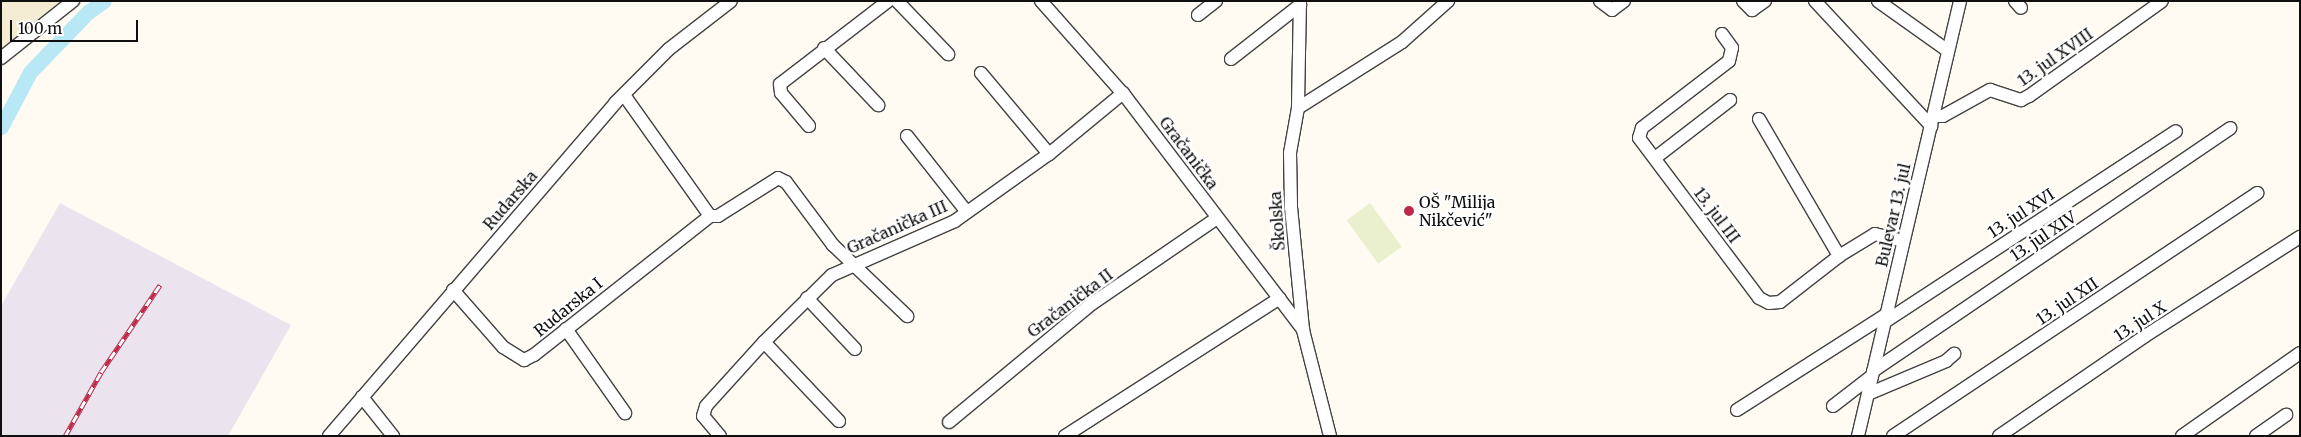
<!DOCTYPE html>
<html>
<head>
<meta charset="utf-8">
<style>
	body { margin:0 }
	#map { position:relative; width:2301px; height:437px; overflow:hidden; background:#fffaf2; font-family:Merriweather,serif }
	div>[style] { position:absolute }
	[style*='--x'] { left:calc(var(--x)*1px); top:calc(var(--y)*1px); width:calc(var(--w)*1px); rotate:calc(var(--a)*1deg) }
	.industrial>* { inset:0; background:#ebe4ee }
	.farmland>* { inset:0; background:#f4ecd2 }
	.pitch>* { inset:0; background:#eaf0ce; transform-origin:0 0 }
	.river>* { height:15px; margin:-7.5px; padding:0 7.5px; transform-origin:7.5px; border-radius:7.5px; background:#b8e8f5 }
	.roads { filter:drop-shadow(1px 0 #424242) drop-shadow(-1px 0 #424242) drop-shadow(0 1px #424242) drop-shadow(0 -1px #424242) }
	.minor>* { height:12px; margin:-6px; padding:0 6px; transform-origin:6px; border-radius:6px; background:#fff }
	.rail>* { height:4.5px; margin-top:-2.25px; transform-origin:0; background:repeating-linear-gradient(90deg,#fff 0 8px,#bd2a48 0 16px); box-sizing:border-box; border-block:1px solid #bd2a48 }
	.dots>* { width:14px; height:14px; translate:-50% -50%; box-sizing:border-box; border:2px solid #fff; border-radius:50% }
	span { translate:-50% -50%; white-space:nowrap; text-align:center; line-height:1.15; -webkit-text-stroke:5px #fff; paint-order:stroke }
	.street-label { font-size:16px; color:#0f0f0f }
	.poi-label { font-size:16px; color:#0f0f0f }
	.left { translate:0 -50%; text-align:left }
	.frame { position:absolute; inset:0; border:2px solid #0f0f0f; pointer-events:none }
	.scale { position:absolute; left:10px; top:20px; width:128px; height:22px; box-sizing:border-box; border:2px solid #0f0f0f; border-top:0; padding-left:6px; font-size:15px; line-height:18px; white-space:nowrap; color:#0f0f0f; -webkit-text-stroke:4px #fff; paint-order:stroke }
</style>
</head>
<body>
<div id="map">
	<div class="industrial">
		<div style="clip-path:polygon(60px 203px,291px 325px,228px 436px,1px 436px,1px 306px)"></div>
	</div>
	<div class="farmland">
		<div style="clip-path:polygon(1px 1px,64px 1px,1px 49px)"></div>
	</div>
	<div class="pitch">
		<div style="left:1370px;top:203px;width:54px;height:29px;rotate:54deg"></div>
	</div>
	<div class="river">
		<div style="--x:1;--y:127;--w:62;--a:-62.2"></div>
		<div style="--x:30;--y:72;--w:83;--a:-46"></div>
		<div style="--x:88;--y:12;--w:19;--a:-35"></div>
	</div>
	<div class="roads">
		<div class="minor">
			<div style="--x:897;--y:1;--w:74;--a:46.1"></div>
			<div style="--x:1041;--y:1;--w:127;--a:48.5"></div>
			<div style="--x:1125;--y:96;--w:294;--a:52.7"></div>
			<div style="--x:1300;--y:1;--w:107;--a:91.1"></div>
			<div style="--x:1298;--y:108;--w:46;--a:100.1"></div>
			<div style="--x:1290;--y:153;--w:54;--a:88.9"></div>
			<div style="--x:1291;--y:207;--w:124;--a:84.4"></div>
			<div style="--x:1303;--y:330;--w:109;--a:75.7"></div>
			<div style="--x:1600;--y:1;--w:15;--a:37"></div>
			<div style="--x:1612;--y:10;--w:15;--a:-37"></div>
			<div style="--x:1743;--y:1;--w:13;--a:45"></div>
			<div style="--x:1752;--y:10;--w:16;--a:-35"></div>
			<div style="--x:1815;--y:1;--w:171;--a:47.1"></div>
			<div style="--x:1878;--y:1;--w:86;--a:35.5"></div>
			<div style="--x:2015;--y:1;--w:9;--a:49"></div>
			<div style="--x:1198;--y:15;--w:23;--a:-38"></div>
			<div style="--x:1722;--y:34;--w:17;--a:54"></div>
			<div style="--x:1732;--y:48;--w:13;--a:103"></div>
			<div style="--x:1729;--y:61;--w:110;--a:142.4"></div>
			<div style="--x:1642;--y:128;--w:10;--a:107"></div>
			<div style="--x:1639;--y:138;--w:200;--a:53.1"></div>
			<div style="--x:1759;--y:298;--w:11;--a:27"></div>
			<div style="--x:1769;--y:303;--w:11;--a:-5"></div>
			<div style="--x:1780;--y:302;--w:75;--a:-37.9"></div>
			<div style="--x:1839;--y:256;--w:42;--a:-31.4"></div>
			<div style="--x:1875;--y:234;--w:29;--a:14"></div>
			<div style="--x:824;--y:48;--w:79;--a:46.5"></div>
			<div style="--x:1;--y:58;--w:92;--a:-38.4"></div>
			<div style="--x:1231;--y:59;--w:88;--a:-38"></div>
			<div style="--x:981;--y:73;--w:106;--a:50"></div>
			<div style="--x:624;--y:95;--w:148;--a:54.6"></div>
			<div style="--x:710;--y:216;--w:8;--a:0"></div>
			<div style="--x:718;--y:216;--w:71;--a:-32.3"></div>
			<div style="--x:778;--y:178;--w:9;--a:27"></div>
			<div style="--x:786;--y:182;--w:79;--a:53.3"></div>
			<div style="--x:833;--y:245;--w:103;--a:43.8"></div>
			<div style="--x:1298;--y:108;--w:123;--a:-32.4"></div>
			<div style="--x:1402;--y:42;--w:62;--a:-41.7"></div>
			<div style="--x:1933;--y:116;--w:10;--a:0"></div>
			<div style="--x:1943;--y:116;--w:54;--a:-29"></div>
			<div style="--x:1990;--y:90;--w:33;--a:18"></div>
			<div style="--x:2021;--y:100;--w:9;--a:-27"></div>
			<div style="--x:2029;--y:96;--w:163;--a:-35.5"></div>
			<div style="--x:1759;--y:119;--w:159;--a:59.7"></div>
			<div style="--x:809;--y:126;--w:43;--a:-130.3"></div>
			<div style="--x:781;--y:93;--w:9;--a:-96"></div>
			<div style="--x:780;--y:84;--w:136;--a:-37.5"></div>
			<div style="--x:907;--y:136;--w:95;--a:51.8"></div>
			<div style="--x:1655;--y:158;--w:95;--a:-37.7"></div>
			<div style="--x:453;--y:290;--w:76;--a:48.7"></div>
			<div style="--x:503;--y:347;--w:25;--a:32"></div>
			<div style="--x:524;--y:360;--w:11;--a:-27"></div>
			<div style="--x:534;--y:355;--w:224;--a:-38.3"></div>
			<div style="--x:807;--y:298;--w:70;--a:46.7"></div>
			<div style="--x:1883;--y:323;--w:350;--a:-33.2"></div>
			<div style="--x:566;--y:329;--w:103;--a:54.9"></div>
			<div style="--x:764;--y:342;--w:109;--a:46.5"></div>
			<div style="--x:1873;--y:371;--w:432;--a:-34.2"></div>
			<div style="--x:1868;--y:394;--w:85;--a:-22.9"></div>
			<div style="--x:1946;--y:361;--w:11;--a:-41"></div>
			<div style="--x:362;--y:397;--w:50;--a:51.5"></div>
			<div style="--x:1833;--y:406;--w:49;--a:-37.6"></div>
			<div style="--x:1737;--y:410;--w:178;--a:-32.6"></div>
			<div style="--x:949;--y:422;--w:187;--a:-39.6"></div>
			<div style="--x:1093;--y:303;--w:150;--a:-34.4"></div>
			<div style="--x:329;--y:436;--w:439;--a:-49.3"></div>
			<div style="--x:615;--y:103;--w:76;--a:-45"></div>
			<div style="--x:669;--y:49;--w:78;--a:-37.7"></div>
			<div style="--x:720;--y:436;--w:26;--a:-130"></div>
			<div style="--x:703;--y:416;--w:10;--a:-73"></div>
			<div style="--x:706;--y:406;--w:86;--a:-47.8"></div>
			<div style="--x:764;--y:342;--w:95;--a:-44.6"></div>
			<div style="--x:832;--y:275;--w:134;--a:-23.7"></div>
			<div style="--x:955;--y:221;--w:115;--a:-35.5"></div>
			<div style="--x:1049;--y:154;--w:96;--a:-39.5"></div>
			<div style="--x:1065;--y:436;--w:255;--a:-32.7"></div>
			<div style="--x:1858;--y:436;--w:447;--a:-76.8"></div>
			<div style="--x:1893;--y:436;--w:438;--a:-33.7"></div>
			<div style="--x:1999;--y:436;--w:177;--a:-34.4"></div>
			<div style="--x:2145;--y:336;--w:184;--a:-32.6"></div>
			<div style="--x:2182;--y:436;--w:144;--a:-35.1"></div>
			<div style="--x:2256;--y:436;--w:37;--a:-35"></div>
		</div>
	</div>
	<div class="rail">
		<div style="--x:65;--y:436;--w:73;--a:-60.6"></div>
		<div style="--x:101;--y:372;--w:105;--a:-55.9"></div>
	</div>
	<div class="dots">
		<div style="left:1409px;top:211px;background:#bd2a48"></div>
	</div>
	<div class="street-label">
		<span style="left:2055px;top:57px;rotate:-35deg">13. jul XVIII</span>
		<span style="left:1189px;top:153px;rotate:53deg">Gračanička</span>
		<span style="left:510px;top:200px;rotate:-49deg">Rudarska</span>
		<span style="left:2021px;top:213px;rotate:-33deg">13. jul XVI</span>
		<span style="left:1717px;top:215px;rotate:53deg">13. jul III</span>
		<span style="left:1893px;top:215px;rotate:-77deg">Bulevar 13. jul</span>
		<span style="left:1277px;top:221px;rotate:-94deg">Školska</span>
		<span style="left:897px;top:227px;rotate:-24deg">Gračanička III</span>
		<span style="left:2043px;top:236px;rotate:-34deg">13. jul XIV</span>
		<span style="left:2067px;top:301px;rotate:-34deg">13. jul XII</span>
		<span style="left:1070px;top:303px;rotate:-37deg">Gračanička II</span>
		<span style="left:568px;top:307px;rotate:-39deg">Rudarska I</span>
		<span style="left:2140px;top:321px;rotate:-33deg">13. jul X</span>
	</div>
	<div class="poi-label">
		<span class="left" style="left:1419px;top:211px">OŠ "Milija<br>Nikčević"</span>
	</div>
	<div class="frame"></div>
	<div class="scale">100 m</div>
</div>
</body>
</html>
